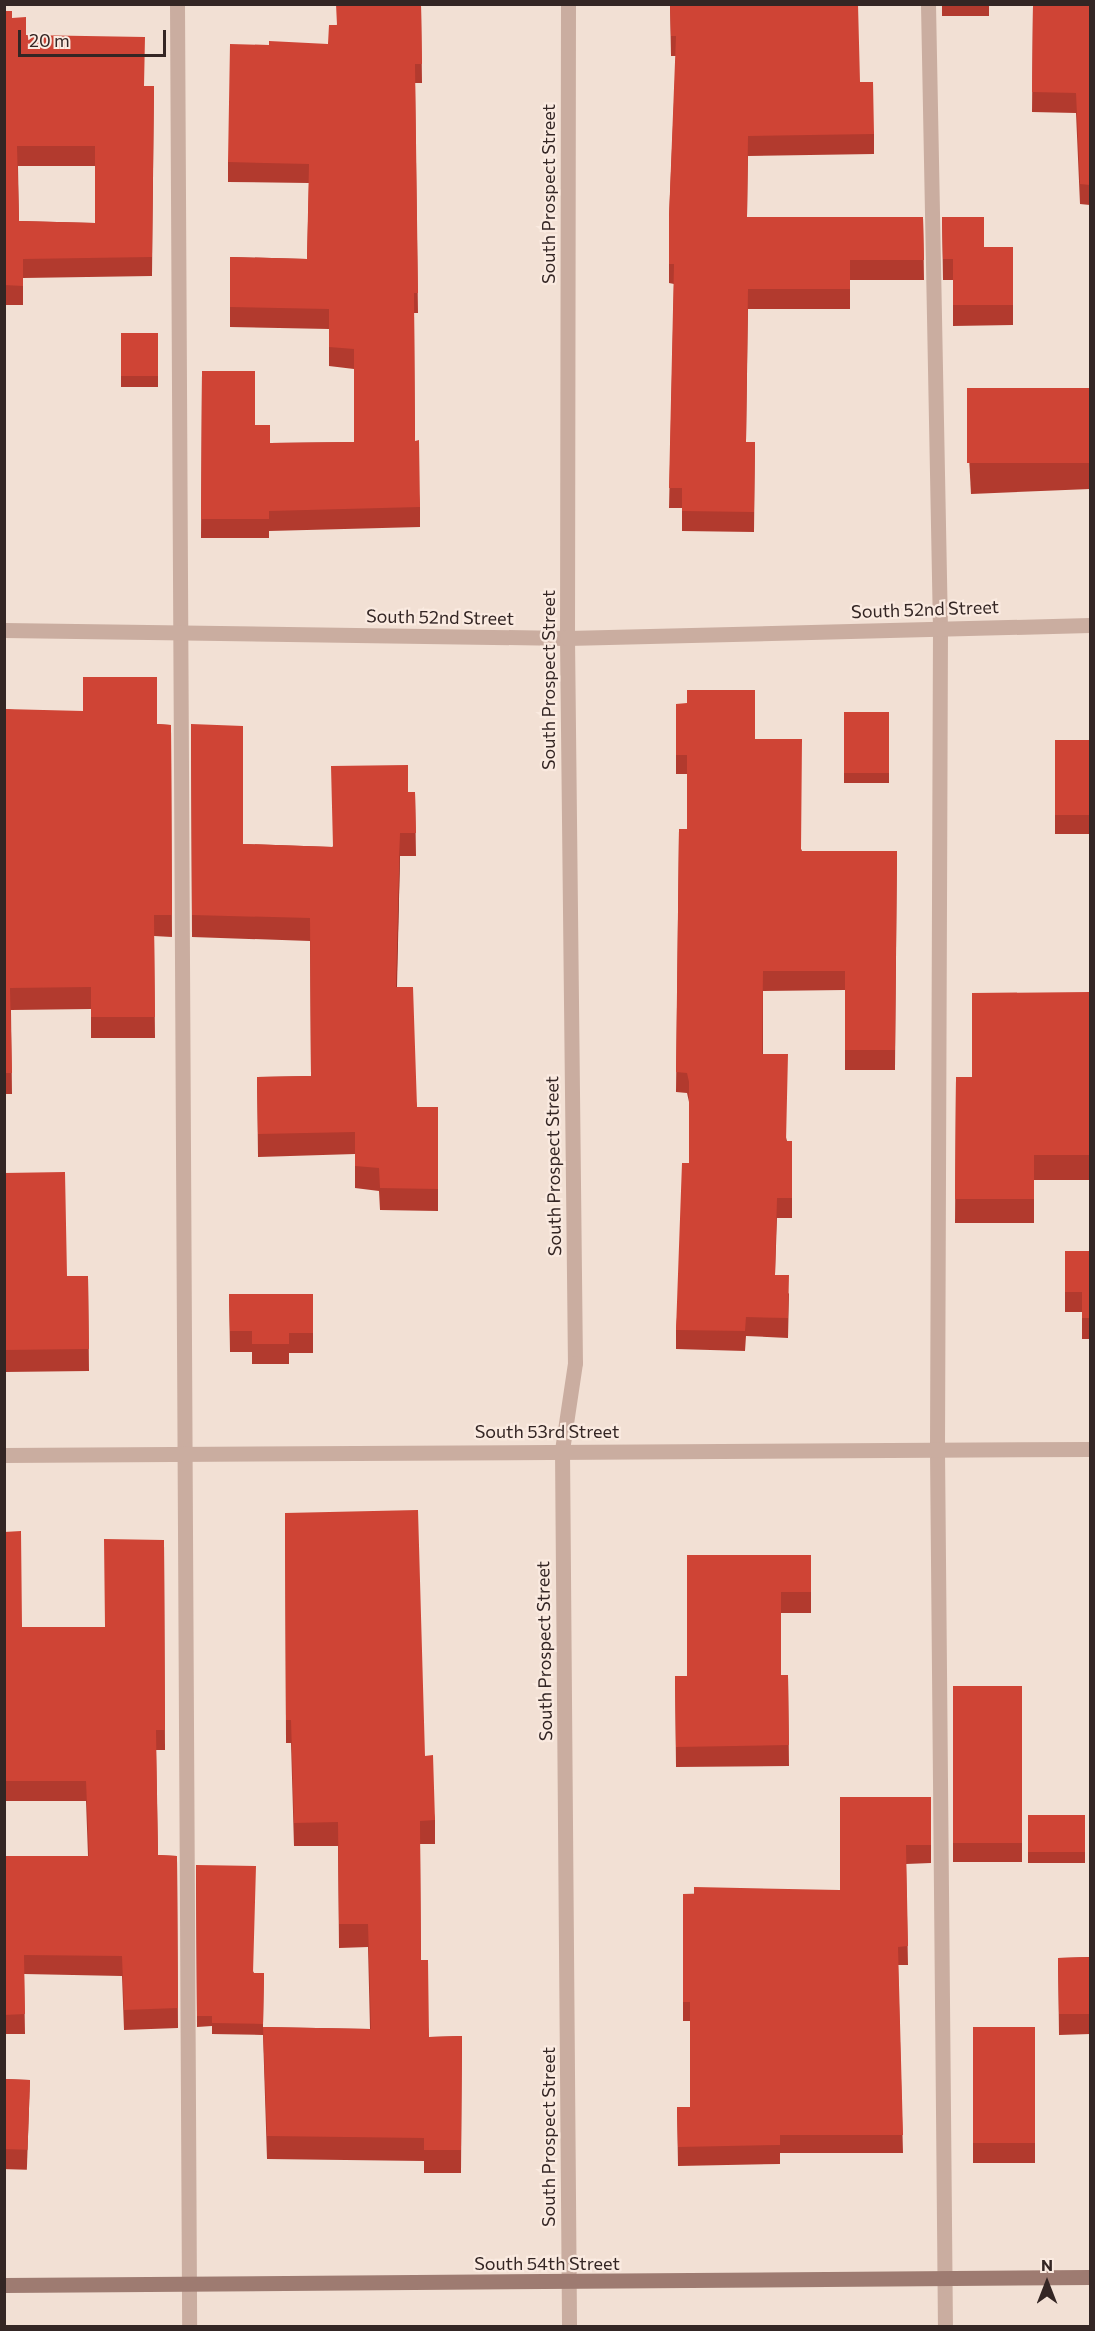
<!DOCTYPE html>
<html>
<head>
<meta charset="utf-8">
<style>
	body { margin:0 }
	#map { position:relative; width:1095px; height:2331px; overflow:hidden; background:#f2e0d4; font-family:Commissioner,sans-serif }
	div>[style] { position:absolute }
	[style*='--x'] { left:calc(var(--x)*1px); top:calc(var(--y)*1px); width:calc(var(--w)*1px); rotate:calc(var(--a)*1deg) }
	.lane>* { height:15px; margin:-7.5px; padding:0 7.5px; transform-origin:7.5px; border-radius:7.5px; background:#caada0 }
	.street>* { height:15px; margin:-7.5px; padding:0 7.5px; transform-origin:7.5px; border-radius:7.5px; background:#caada0 }
	.secondary>* { height:15px; margin:-7.5px; padding:0 7.5px; transform-origin:7.5px; border-radius:7.5px; background:#9e7b71 }
	.wall>* { inset:0; background:#b23a2e; transform-origin:0 0 }
	.shaded-wall>* { inset:0; background:#913025 }
	.building>* { inset:0; background:#cf4435; transform-origin:0 0 }
	span { translate:-50% -50%; white-space:nowrap; text-align:center; line-height:1.15; -webkit-text-stroke:4.5px #faeae0; paint-order:stroke }
	.street-label { font-size:18px; color:#342624 }
	.frame { position:absolute; inset:0; border:6px solid #342624; pointer-events:none }
	.north { position:absolute; left:1017px; top:2253px; width:60px; height:60px; -webkit-text-stroke:4px #faeae0; paint-order:stroke; rotate:0deg; font-size:16px; font-weight:700; line-height:24px; text-align:center; color:#342624 }
	.north::after { content:''; display:block; margin:auto; width:21px; height:27px; background:#342624; clip-path:polygon(50% 0,100% 100%,50% 72%,0 100%) }
	.scale { position:absolute; left:18px; top:30px; width:148px; height:27px; box-sizing:border-box; border:3px solid #342624; border-top:0; padding-left:8px; font-size:18px; line-height:21px; white-space:nowrap; color:#342624; -webkit-text-stroke:4px #faeae0; paint-order:stroke }
</style>
</head>
<body>
<div id="map">
	<div class="lane">
		<div style="--x:177;--y:4;--w:2322;--a:89.7"></div>
		<div style="--x:928;--y:4;--w:625;--a:88.9"></div>
		<div style="--x:940;--y:629;--w:821;--a:90.21"></div>
		<div style="--x:937;--y:1450;--w:876;--a:89.48"></div>
	</div>
	<div class="street">
		<div style="--x:568;--y:4;--w:634;--a:90.09"></div>
		<div style="--x:567;--y:638;--w:725;--a:89.37"></div>
		<div style="--x:575;--y:1363;--w:88;--a:98.5"></div>
		<div style="--x:562;--y:1450;--w:876;--a:89.54"></div>
		<div style="--x:4;--y:630;--w:563;--a:0.81"></div>
		<div style="--x:567;--y:638;--w:523;--a:-1.42"></div>
		<div style="--x:4;--y:1455;--w:1086;--a:-0.32"></div>
	</div>
	<div class="secondary">
		<div style="--x:4;--y:2285;--w:1086;--a:-0.42"></div>
	</div>
	<div class="wall">
		<div style="clip-path:polygon(421px 4px,422px 83px,415px 83px,418px 313px,414px 313px,415px 441px,420px 507px,420px 527px,269px 531px,269px 538px,201px 538px,202px 371px,255px 425px,270px 443px,354px 442px,354px 369px,329px 366px,329px 329px,230px 327px,230px 257px,307px 259px,309px 183px,228px 182px,228px 162px,269px 45px,328px 44px,336px 25px)"></div>
		<div style="clip-path:polygon(670px 4px,860px 82px,874px 134px,874px 154px,748px 156px,747px 217px,923px 217px,924px 280px,850px 280px,850px 309px,748px 309px,746px 442px,755px 442px,754px 532px,682px 531px,682px 508px,669px 508px,674px 284px,669px 283px,669px 217px,676px 56px,671px 56px)"></div>
		<div style="left:942px;top:4px;width:47px;height:12px"></div>
		<div style="clip-path:polygon(1033px 4px,1090px 4px,1090px 205px,1080px 204px,1076px 113px,1032px 112px)"></div>
		<div style="clip-path:polygon(evenodd,4px 11px,26px 35px,144px 86px,154px 86px,152px 276px,23px 278px,23px 305px,4px 305px,4px 11px,18px 166px,95px 166px,95px 223px,19px 221px,18px 166px)"></div>
		<div style="clip-path:polygon(942px 217px,984px 247px,1013px 247px,1013px 325px,953px 326px,953px 280px,943px 280px)"></div>
		<div style="left:121px;top:333px;width:37px;height:54px"></div>
		<div style="clip-path:polygon(1090px 388px,1090px 489px,971px 494px,967px 419px,967px 393px)"></div>
		<div style="clip-path:polygon(676px 704px,755px 739px,802px 851px,897px 851px,895px 1070px,845px 1070px,845px 990px,763px 991px,763px 1054px,787px 1141px,792px 1141px,792px 1218px,777px 1218px,775px 1275px,789px 1294px,788px 1338px,746px 1336px,745px 1351px,676px 1349px,676px 1330px,689px 1163px,689px 1102px,687px 1093px,676px 1092px,679px 829px,687px 829px,687px 774px,676px 774px)"></div>
		<div style="clip-path:polygon(4px 709px,157px 724px,171px 725px,172px 937px,154px 936px,155px 1038px,91px 1038px,91px 1009px,11px 1010px,12px 1094px,4px 1094px)"></div>
		<div style="left:844px;top:712px;width:45px;height:71px"></div>
		<div style="clip-path:polygon(191px 724px,243px 844px,332px 847px,408px 792px,415px 792px,416px 856px,400px 856px,397px 987px,417px 1107px,438px 1107px,438px 1211px,380px 1210px,379px 1191px,355px 1188px,355px 1154px,258px 1157px,257px 1077px,311px 1076px,310px 941px,192px 937px)"></div>
		<div style="left:1055px;top:740px;width:35px;height:94px"></div>
		<div style="clip-path:polygon(1090px 992px,1090px 1180px,1034px 1180px,1034px 1223px,955px 1223px,956px 1077px,972px 1077px)"></div>
		<div style="clip-path:polygon(4px 1173px,67px 1276px,88px 1276px,89px 1371px,4px 1372px)"></div>
		<div style="clip-path:polygon(1065px 1251px,1090px 1251px,1090px 1339px,1082px 1339px,1082px 1312px,1065px 1312px)"></div>
		<div style="clip-path:polygon(229px 1294px,313px 1294px,313px 1353px,289px 1353px,289px 1364px,252px 1364px,252px 1352px,230px 1352px)"></div>
		<div style="clip-path:polygon(285px 1513px,425px 1756px,435px 1820px,435px 1844px,420px 1844px,421px 1960px,429px 2037px,462px 2036px,461px 2173px,424px 2173px,424px 2161px,267px 2159px,263px 2035px,212px 2034px,212px 2026px,197px 2027px,196px 1865px,254px 1973px,264px 1973px,263px 2027px,370px 2029px,368px 1947px,339px 1948px,338px 1846px,294px 1846px,291px 1743px,286px 1743px)"></div>
		<div style="clip-path:polygon(4px 1532px,22px 1627px,105px 1627px,164px 1540px,165px 1750px,156px 1750px,158px 1855px,177px 1856px,178px 2028px,124px 2030px,122px 1976px,24px 1974px,25px 2034px,4px 2034px,4px 1856px,88px 1856px,86px 1801px,4px 1801px)"></div>
		<div style="clip-path:polygon(811px 1555px,811px 1613px,781px 1613px,781px 1675px,788px 1675px,789px 1766px,676px 1767px,675px 1676px,687px 1676px)"></div>
		<div style="left:1022px;top:1686px;width:176px;height:69px;rotate:90deg"></div>
		<div style="clip-path:polygon(931px 1797px,931px 1863px,906px 1864px,908px 1965px,898px 1965px,903px 2153px,780px 2153px,780px 2164px,678px 2166px,677px 2107px,690px 2107px,690px 2021px,683px 2021px,683px 1894px,840px 1890px)"></div>
		<div style="left:1028px;top:1815px;width:57px;height:48px"></div>
		<div style="clip-path:polygon(1090px 1851px,1090px 2034px,1059px 2035px,1058px 1958px,1089px 1957px)"></div>
		<div style="left:1035px;top:2027px;width:136px;height:62px;rotate:90deg"></div>
		<div style="left:4px;top:2079px;width:26px;height:90px;rotate:2deg"></div>
	</div>
	<div class="shaded-wall">
		<div style="clip-path:polygon(400px 833px,400px 856px,396px 1010px,396px 987px)"></div>
	</div>
	<div class="building">
		<div style="clip-path:polygon(336px 4px,421px 4px,422px 64px,415px 64px,418px 293px,414px 293px,415px 441px,419px 440px,420px 507px,269px 511px,269px 519px,201px 519px,202px 371px,255px 371px,255px 425px,270px 425px,270px 443px,354px 442px,354px 349px,329px 347px,329px 309px,230px 307px,230px 257px,307px 259px,309px 164px,228px 162px,230px 44px,269px 45px,269px 41px,328px 44px,329px 25px,337px 25px)"></div>
		<div style="clip-path:polygon(670px 4px,858px 4px,860px 82px,873px 82px,874px 134px,748px 136px,747px 217px,923px 217px,924px 260px,850px 260px,850px 289px,748px 289px,746px 442px,755px 442px,754px 512px,682px 511px,682px 488px,669px 488px,674px 264px,669px 264px,669px 217px,676px 36px,671px 36px)"></div>
		<div style="clip-path:polygon(1033px 4px,1090px 4px,1090px 185px,1080px 184px,1076px 93px,1032px 92px)"></div>
		<div style="clip-path:polygon(evenodd,4px 11px,12px 11px,12px 18px,26px 17px,26px 35px,145px 37px,144px 86px,154px 86px,152px 257px,23px 259px,23px 286px,4px 285px,4px 11px,17px 146px,95px 146px,95px 223px,19px 221px,17px 146px)"></div>
		<div style="clip-path:polygon(942px 217px,984px 217px,984px 247px,1013px 247px,1013px 305px,953px 305px,953px 259px,943px 259px)"></div>
		<div style="left:121px;top:333px;width:37px;height:43px"></div>
		<div style="left:1090px;top:388px;width:75px;height:123px;rotate:90deg"></div>
		<div style="clip-path:polygon(83px 677px,157px 677px,157px 724px,171px 725px,172px 915px,154px 915px,155px 1017px,91px 1017px,91px 987px,10px 988px,12px 1073px,4px 1073px,4px 709px,83px 711px)"></div>
		<div style="clip-path:polygon(687px 690px,755px 690px,755px 739px,802px 739px,801px 851px,897px 851px,895px 1050px,845px 1050px,845px 971px,763px 971px,762px 1054px,788px 1054px,786px 1141px,792px 1141px,792px 1198px,777px 1198px,775px 1275px,789px 1275px,788px 1318px,746px 1317px,745px 1331px,676px 1330px,682px 1163px,689px 1163px,689px 1082px,687px 1073px,676px 1072px,679px 829px,687px 829px,687px 755px,676px 755px,676px 704px,687px 703px)"></div>
		<div style="left:844px;top:712px;width:45px;height:61px"></div>
		<div style="clip-path:polygon(191px 724px,243px 726px,243px 844px,333px 847px,331px 766px,408px 765px,408px 792px,415px 792px,416px 833px,400px 833px,396px 987px,413px 987px,417px 1107px,438px 1107px,438px 1189px,380px 1188px,379px 1168px,355px 1166px,355px 1132px,258px 1134px,257px 1077px,311px 1076px,310px 918px,192px 915px)"></div>
		<div style="left:1055px;top:740px;width:35px;height:75px"></div>
		<div style="clip-path:polygon(1090px 992px,1090px 1155px,1034px 1155px,1034px 1199px,955px 1199px,956px 1077px,972px 1077px,972px 993px)"></div>
		<div style="clip-path:polygon(65px 1172px,67px 1276px,88px 1276px,89px 1349px,4px 1350px,4px 1173px)"></div>
		<div style="clip-path:polygon(1065px 1251px,1090px 1251px,1090px 1318px,1082px 1318px,1082px 1292px,1065px 1292px)"></div>
		<div style="clip-path:polygon(229px 1294px,313px 1294px,313px 1333px,289px 1333px,289px 1344px,252px 1344px,252px 1331px,230px 1331px)"></div>
		<div style="clip-path:polygon(418px 1510px,425px 1756px,433px 1755px,435px 1820px,420px 1821px,421px 1960px,428px 1960px,429px 2037px,462px 2036px,461px 2150px,424px 2150px,424px 2138px,267px 2136px,263px 2027px,371px 2029px,368px 1924px,339px 1924px,338px 1822px,294px 1823px,291px 1720px,286px 1720px,285px 1513px)"></div>
		<div style="clip-path:polygon(21px 1531px,22px 1627px,105px 1627px,104px 1539px,164px 1540px,165px 1730px,156px 1730px,158px 1855px,177px 1856px,178px 2008px,124px 2010px,122px 1956px,24px 1955px,25px 2014px,4px 2015px,4px 1856px,89px 1856px,86px 1781px,4px 1781px,4px 1532px)"></div>
		<div style="clip-path:polygon(687px 1555px,811px 1555px,811px 1592px,781px 1592px,781px 1675px,788px 1675px,789px 1745px,676px 1747px,675px 1676px,687px 1676px)"></div>
		<div style="left:1022px;top:1686px;width:157px;height:69px;rotate:90deg"></div>
		<div style="clip-path:polygon(840px 1797px,931px 1797px,931px 1845px,906px 1845px,908px 1946px,898px 1947px,903px 2135px,780px 2135px,780px 2145px,678px 2147px,677px 2107px,690px 2107px,690px 2002px,683px 2002px,683px 1894px,694px 1894px,694px 1887px,840px 1890px)"></div>
		<div style="left:1028px;top:1815px;width:57px;height:37px"></div>
		<div style="clip-path:polygon(1089px 1851px,1090px 1851px,1090px 2014px,1059px 2014px,1058px 1958px,1090px 1957px)"></div>
		<div style="clip-path:polygon(196px 1865px,256px 1866px,253px 1973px,264px 1973px,263px 2024px,212px 2023px,212px 2016px,197px 2016px)"></div>
		<div style="left:1035px;top:2027px;width:116px;height:62px;rotate:90deg"></div>
		<div style="left:4px;top:2079px;width:26px;height:70px;rotate:2deg"></div>
	</div>
	<div class="street-label">
		<span style="left:548px;top:194px;rotate:-90deg">South Prospect Street</span>
		<span style="left:925px;top:609px;rotate:-2deg">South 52nd Street</span>
		<span style="left:440px;top:617px;rotate:1deg">South 52nd Street</span>
		<span style="left:548px;top:680px;rotate:-90deg">South Prospect Street</span>
		<span style="left:553px;top:1166px;rotate:-91deg">South Prospect Street</span>
		<span style="left:547px;top:1431px">South 53rd Street</span>
		<span style="left:544px;top:1651px;rotate:-91deg">South Prospect Street</span>
		<span style="left:548px;top:2137px;rotate:-90deg">South Prospect Street</span>
		<span style="left:547px;top:2263px">South 54th Street</span>
	</div>
	<div class="frame"></div>
	<div class="north">N</div>
	<div class="scale">20 m</div>
</div>
</body>
</html>
